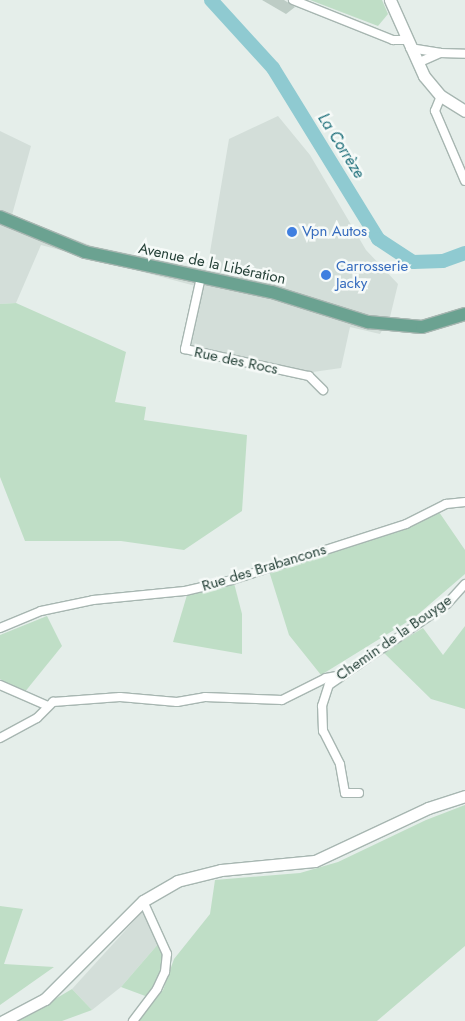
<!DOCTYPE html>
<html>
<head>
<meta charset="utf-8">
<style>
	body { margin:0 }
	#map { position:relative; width:465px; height:1021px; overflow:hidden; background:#e5eeea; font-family:Jost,sans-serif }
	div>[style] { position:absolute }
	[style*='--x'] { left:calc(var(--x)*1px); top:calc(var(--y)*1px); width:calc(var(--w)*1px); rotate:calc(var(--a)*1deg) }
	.built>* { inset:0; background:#d3ded9 }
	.green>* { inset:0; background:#bfdec6 }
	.river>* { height:14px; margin:-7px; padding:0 7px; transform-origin:7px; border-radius:7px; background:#8fcad1 }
	.building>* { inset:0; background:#bdccc5 }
	.roads { filter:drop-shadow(1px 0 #a7b6b1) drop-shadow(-1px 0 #a7b6b1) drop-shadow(0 1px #a7b6b1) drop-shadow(0 -1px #a7b6b1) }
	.minor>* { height:8px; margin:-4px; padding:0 4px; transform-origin:4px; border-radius:4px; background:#fff }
	.secondary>* { height:11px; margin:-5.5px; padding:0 5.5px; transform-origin:5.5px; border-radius:5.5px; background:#fff }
	.primary>* { height:12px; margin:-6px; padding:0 6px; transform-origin:6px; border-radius:6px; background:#6ba291 }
	.dots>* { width:14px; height:14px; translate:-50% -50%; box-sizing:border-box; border:2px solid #f6faf8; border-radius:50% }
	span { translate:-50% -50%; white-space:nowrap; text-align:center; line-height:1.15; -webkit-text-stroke:5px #f6faf8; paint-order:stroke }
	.shop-label { font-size:15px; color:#366cbe }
	.left { translate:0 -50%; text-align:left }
	.street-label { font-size:15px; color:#244037 }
	.water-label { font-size:16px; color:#1f707b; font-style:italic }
</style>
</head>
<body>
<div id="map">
	<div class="built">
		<div style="clip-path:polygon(278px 116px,310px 155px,366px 250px,398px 284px,390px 317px,380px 334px,350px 327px,341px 368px,313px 372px,191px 347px,203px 288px,41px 245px,16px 303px,0 304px,0 131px,31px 146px,12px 215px,92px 246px,207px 270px,229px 139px)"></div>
		<div style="clip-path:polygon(143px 911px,159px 943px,121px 987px,92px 1010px,72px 989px)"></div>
	</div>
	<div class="green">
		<div style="clip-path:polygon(310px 0,382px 0,388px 14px,378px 26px)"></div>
		<div style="clip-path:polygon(16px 303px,126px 352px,115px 402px,146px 407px,144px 420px,247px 435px,242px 511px,184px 550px,121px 541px,25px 541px,0 477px,0 304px)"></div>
		<div style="clip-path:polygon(439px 512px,465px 550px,465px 574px,415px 617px,321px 675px,289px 635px,269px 571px,406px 527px)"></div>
		<div style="clip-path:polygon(234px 583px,242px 614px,242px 654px,173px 642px,187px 595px)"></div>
		<div style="clip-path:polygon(47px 616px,62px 646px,24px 693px,0 679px,0 635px)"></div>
		<div style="clip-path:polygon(465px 626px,465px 709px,431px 699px,383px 652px,423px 628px,443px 655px)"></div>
		<div style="clip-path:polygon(465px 805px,465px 946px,377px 1021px,138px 1021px,163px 990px,174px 959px,210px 914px,215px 880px,300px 873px,338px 862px,426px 820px)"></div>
		<div style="clip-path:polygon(0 906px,23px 909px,4px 964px,54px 967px,0 1005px)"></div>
		<div style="clip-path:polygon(159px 943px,163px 960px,156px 985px,148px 997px,121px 987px)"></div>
		<div style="clip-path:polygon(72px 989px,92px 1010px,62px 1021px,18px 1021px)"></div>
	</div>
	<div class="river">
		<div style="--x:211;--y:0;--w:92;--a:47.6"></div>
		<div style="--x:273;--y:68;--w:201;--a:58.4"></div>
		<div style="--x:378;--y:239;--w:42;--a:33.3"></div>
		<div style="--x:413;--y:262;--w:30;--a:-2"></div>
		<div style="--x:443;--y:261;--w:23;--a:-20"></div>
	</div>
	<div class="building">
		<div style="clip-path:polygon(262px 0,284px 0,295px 7px,286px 14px)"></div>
	</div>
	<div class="roads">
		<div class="minor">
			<div style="--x:293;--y:0;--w:108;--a:21.8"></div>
			<div style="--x:393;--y:40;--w:13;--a:0"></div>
			<div style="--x:410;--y:48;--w:30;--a:9"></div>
			<div style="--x:440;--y:53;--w:24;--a:156"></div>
			<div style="--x:440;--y:53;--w:25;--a:2"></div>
			<div style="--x:441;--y:96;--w:16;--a:112"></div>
			<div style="--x:435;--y:111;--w:76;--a:66.8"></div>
			<div style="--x:201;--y:277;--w:74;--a:102.5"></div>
			<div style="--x:185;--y:349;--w:127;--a:12.3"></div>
			<div style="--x:309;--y:376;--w:20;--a:45"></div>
			<div style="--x:0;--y:628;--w:44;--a:-22.5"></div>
			<div style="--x:41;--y:611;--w:53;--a:-11.9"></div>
			<div style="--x:93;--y:600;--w:92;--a:-5.6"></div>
			<div style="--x:185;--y:591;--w:48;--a:-13.2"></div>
			<div style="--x:232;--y:580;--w:183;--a:-17.8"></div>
			<div style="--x:406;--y:524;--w:45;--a:-26.6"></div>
			<div style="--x:446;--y:504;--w:19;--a:-6"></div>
			<div style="--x:0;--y:685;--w:52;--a:23.6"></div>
			<div style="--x:0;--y:738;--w:42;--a:-28.4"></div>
			<div style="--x:37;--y:718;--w:23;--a:-45"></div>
			<div style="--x:53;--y:702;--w:67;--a:-4.3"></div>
			<div style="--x:120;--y:697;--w:57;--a:5"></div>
			<div style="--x:177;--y:702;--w:28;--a:-10"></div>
			<div style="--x:205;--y:697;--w:77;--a:2.2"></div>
			<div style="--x:282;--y:700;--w:49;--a:-26.6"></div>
			<div style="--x:326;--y:678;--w:15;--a:-11"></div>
			<div style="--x:359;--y:793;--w:14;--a:180"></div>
			<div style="--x:345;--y:793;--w:29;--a:-100"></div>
			<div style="--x:340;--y:764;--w:37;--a:-117"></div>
			<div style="--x:323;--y:731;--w:25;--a:-92"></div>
			<div style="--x:322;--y:706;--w:22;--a:-72"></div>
			<div style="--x:329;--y:685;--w:143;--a:-34.5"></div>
			<div style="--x:447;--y:604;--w:27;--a:-48"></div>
			<div style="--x:133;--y:1021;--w:40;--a:-53"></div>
			<div style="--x:157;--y:989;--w:19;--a:-65"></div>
			<div style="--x:165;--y:972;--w:18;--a:-84"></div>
			<div style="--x:167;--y:954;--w:58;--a:-114.4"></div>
		</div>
		<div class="secondary">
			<div style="--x:390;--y:0;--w:83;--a:65.9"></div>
			<div style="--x:424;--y:76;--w:26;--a:50"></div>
			<div style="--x:441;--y:96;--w:28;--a:32"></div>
			<div style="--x:3;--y:1021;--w:47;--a:-27.6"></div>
			<div style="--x:45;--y:999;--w:139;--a:-45"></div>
			<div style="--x:143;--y:901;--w:39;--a:-30"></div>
			<div style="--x:177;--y:881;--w:45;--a:-14"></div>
			<div style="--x:221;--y:870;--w:94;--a:-5.5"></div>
			<div style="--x:315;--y:861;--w:125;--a:-25.1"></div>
			<div style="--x:428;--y:808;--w:39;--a:-18"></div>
		</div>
		<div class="primary">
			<div style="--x:0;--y:217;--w:92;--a:22.4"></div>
			<div style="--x:85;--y:252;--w:191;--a:12.1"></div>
			<div style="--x:272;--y:292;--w:101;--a:17.4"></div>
			<div style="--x:368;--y:322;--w:54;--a:5.3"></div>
			<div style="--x:422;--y:327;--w:45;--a:-16.8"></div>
		</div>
	</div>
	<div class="dots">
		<div style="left:292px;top:232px;background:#3f7fe0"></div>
		<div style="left:326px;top:275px;background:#3f7fe0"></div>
	</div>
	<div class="shop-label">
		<span class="left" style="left:302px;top:232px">Vpn Autos</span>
		<span class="left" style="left:336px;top:275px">Carrosserie<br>Jacky</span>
	</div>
	<div class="street-label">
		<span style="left:212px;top:264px;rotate:12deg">Avenue de la Libération</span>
		<span style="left:236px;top:361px;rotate:12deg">Rue des Rocs</span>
		<span style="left:264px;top:568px;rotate:-17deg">Rue des Brabancons</span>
		<span style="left:394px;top:638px;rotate:-35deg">Chemin de la Bouyge</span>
	</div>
	<div class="water-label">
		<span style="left:341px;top:146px;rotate:58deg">La Corrèze</span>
	</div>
</div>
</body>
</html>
